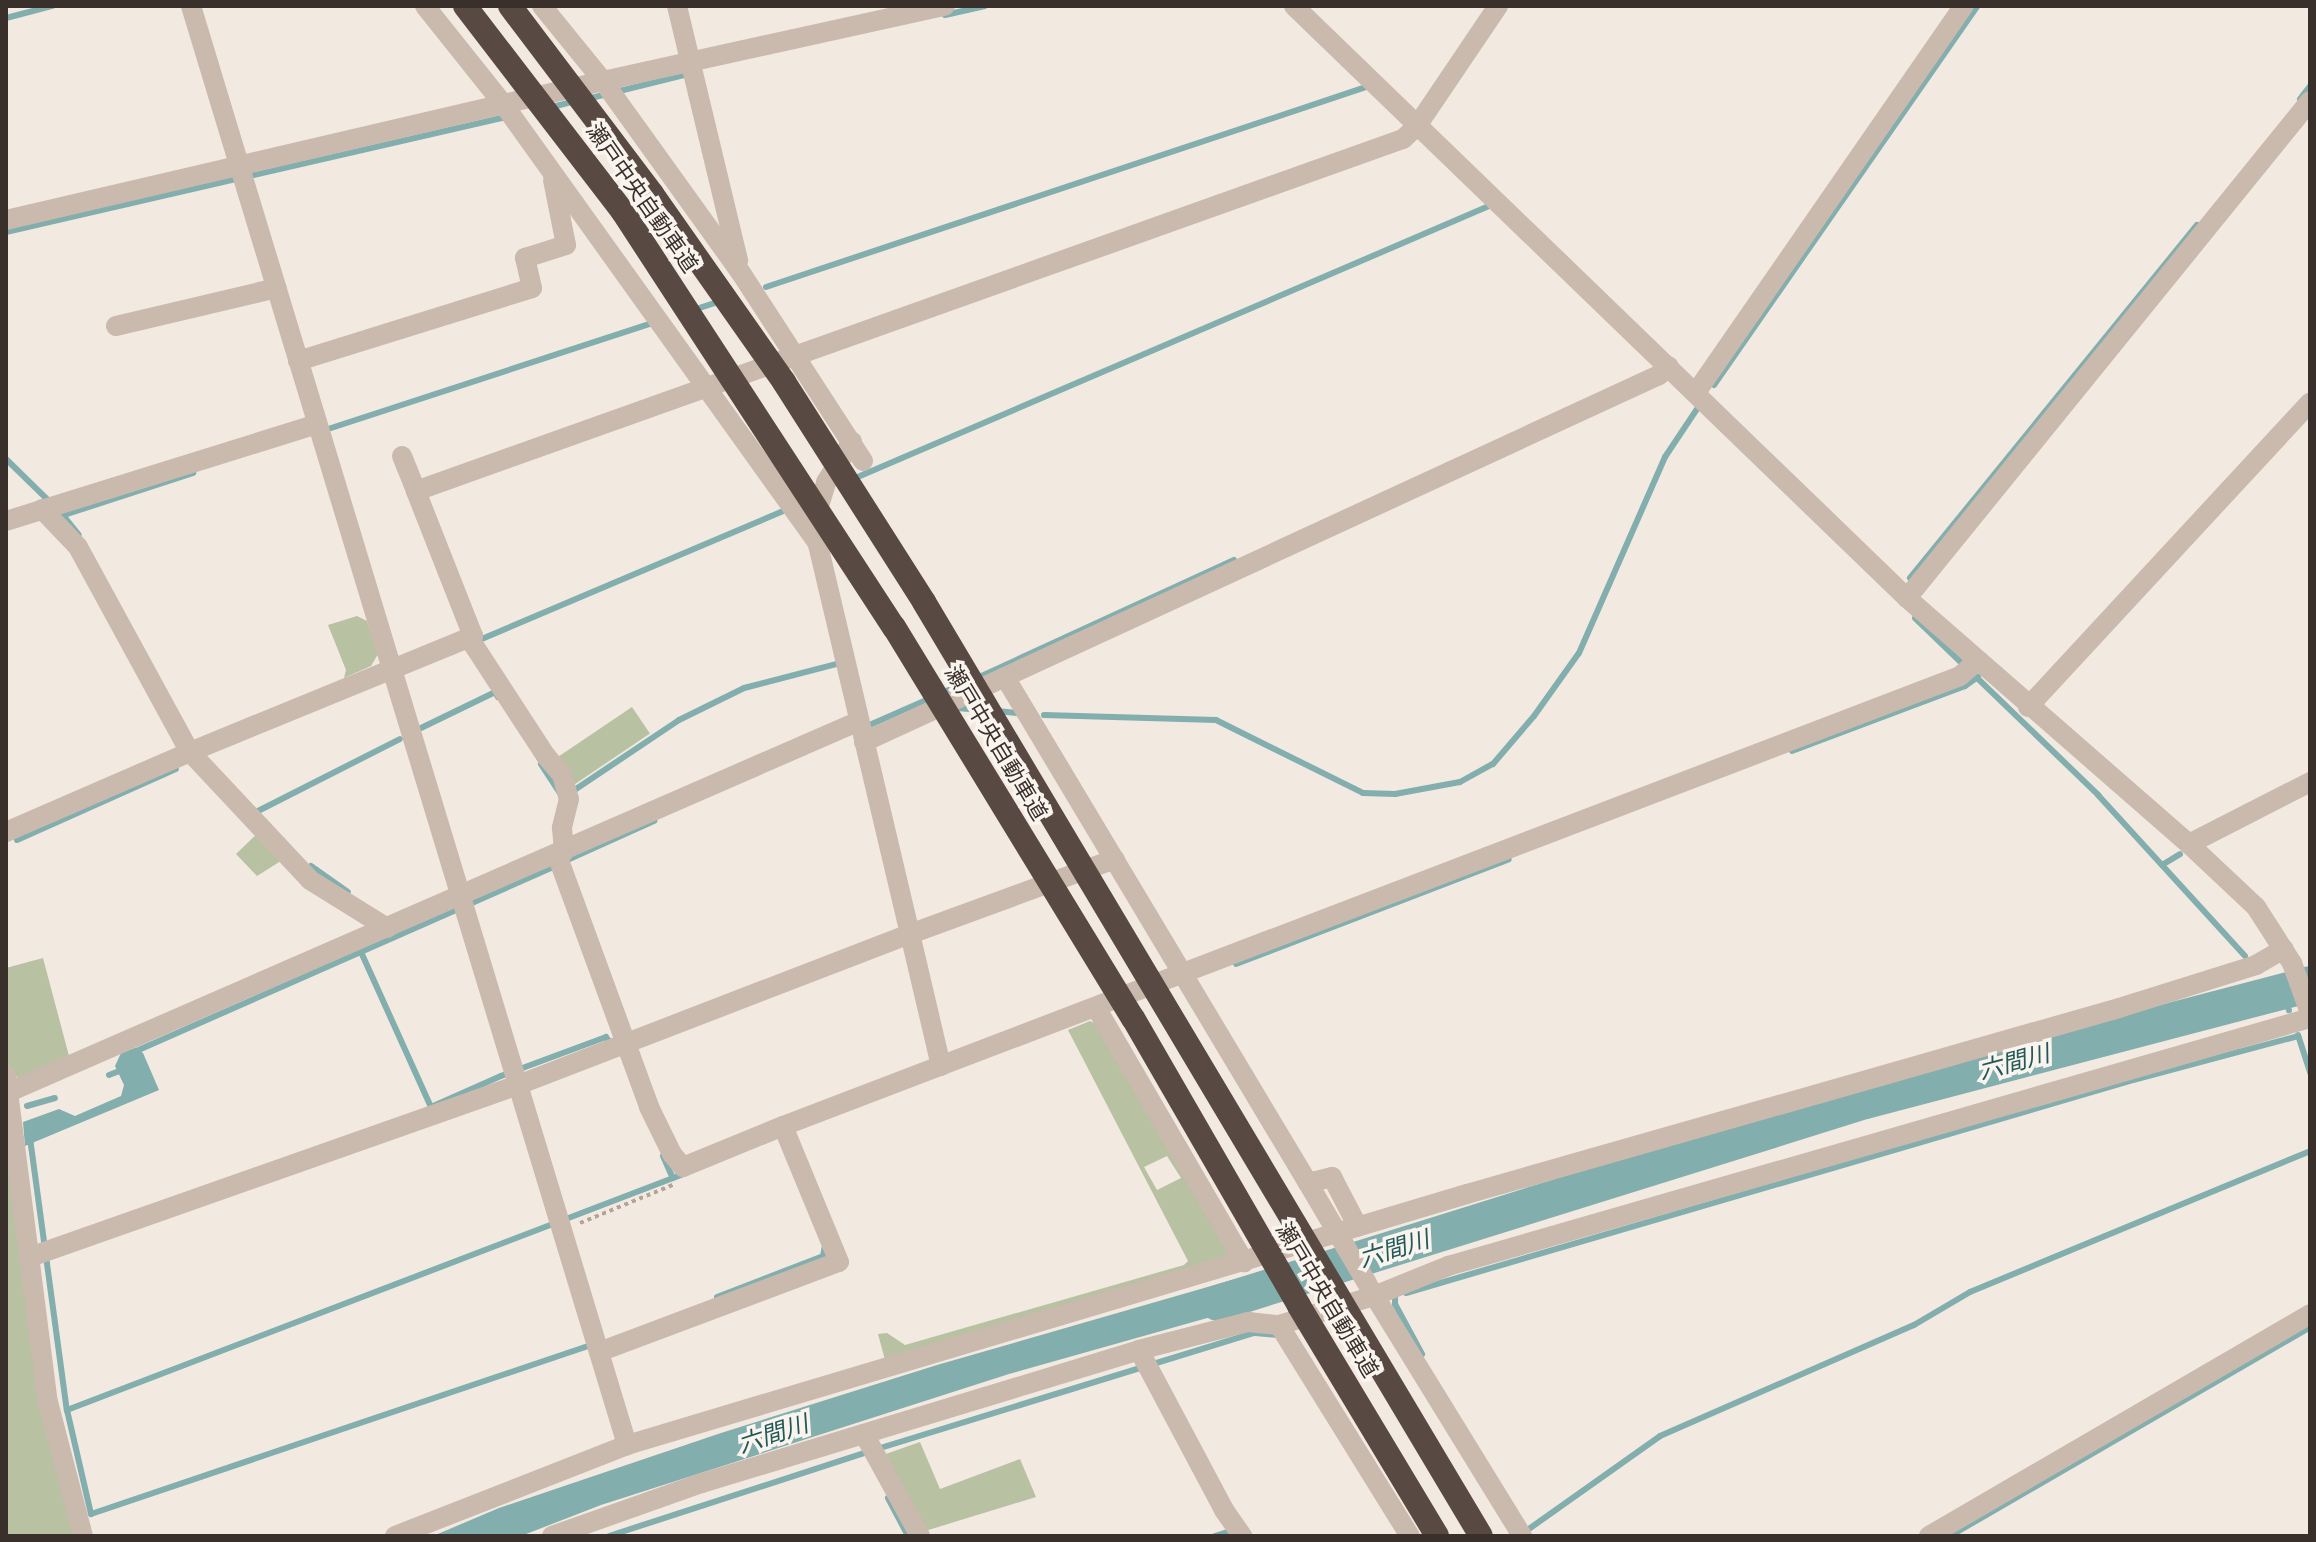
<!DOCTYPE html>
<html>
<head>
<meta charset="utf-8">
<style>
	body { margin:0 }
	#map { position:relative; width:2316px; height:1542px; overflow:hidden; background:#f2e9e1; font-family:Raleway,"Noto Sans JP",sans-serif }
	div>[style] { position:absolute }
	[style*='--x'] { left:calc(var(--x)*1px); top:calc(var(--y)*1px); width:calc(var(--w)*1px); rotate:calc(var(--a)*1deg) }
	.green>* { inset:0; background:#b8c1a2; transform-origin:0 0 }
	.water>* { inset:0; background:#82aeae }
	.stream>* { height:6px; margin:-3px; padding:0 3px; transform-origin:3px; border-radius:3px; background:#82aeae }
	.river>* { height:36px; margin:-18px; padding:0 18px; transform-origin:18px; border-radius:18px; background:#82aeae }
	.path>* { height:4px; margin-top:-2px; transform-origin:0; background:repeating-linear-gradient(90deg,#b6a398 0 4px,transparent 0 8px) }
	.minor>* { height:20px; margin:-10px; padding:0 10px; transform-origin:10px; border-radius:10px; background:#cab9ad }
	.minor-bridge>* { height:20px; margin:-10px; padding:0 10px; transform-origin:10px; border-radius:10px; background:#cab9ad }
	.highway-bridge>* { height:24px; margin:-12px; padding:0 12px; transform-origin:12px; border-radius:12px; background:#594943 }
	span { translate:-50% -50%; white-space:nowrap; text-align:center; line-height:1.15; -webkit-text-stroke:7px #faf4ee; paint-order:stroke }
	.street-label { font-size:22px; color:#392f2b }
	.water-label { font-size:24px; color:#235859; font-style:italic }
	.frame { position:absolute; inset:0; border:8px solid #392f2b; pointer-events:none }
</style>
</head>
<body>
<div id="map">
	<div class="green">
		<div style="clip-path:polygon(357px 616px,367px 621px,378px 654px,371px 666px,344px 678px,346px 670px,328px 625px)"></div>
		<div style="left:632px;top:707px;width:32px;height:93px;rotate:56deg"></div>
		<div style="clip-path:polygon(259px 832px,284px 859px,257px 876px,236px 854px)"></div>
		<div style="clip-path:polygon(43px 958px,69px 1056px,18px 1078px,10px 1071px,6px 1059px,6px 968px)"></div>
		<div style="clip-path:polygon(evenodd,1090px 1021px,1096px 1024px,1232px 1255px,885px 1360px,878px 1334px,887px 1333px,905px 1345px,1184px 1265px,1188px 1261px,1068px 1030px,1090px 1021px,1167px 1156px,1181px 1178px,1157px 1190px,1144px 1167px,1167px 1156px)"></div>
		<div style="clip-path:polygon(6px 1106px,76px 1536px,6px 1536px)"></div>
		<div style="clip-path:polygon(920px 1442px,940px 1489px,1020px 1459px,1036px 1497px,925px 1531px,883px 1455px)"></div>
	</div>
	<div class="water">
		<div style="clip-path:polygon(135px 1048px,143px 1053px,159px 1090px,25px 1146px,23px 1122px,59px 1109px,75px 1116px,121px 1096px,124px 1085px,115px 1066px,121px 1053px)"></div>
		<div style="clip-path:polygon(1256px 1273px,1271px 1300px,1009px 1374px,601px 1505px,521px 1536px,433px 1536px,499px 1508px,721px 1433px,937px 1365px)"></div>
	</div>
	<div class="stream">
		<div style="--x:945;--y:15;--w:41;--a:-12.7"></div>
		<div style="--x:6;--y:18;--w:48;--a:-14.6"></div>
		<div style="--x:587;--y:99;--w:105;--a:-13.8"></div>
		<div style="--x:2300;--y:99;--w:16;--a:-52"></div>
		<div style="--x:552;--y:107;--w:25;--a:-14"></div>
		<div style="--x:6;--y:232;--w:513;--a:-12.95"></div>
		<div style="--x:766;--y:287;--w:632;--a:-18.43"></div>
		<div style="--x:693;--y:310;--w:29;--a:-18"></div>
		<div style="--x:1714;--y:385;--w:461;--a:-55.2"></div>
		<div style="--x:325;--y:430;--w:344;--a:-18.1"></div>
		<div style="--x:6;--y:459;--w:62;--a:44.3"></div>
		<div style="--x:853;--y:479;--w:692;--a:-23.23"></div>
		<div style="--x:61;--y:513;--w:28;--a:51"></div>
		<div style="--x:64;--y:515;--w:136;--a:-18"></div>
		<div style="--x:1910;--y:578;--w:455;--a:-50.9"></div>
		<div style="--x:1915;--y:618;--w:255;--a:44"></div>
		<div style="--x:2098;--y:795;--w:218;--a:47.6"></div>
		<div style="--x:477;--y:641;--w:332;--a:-23"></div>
		<div style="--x:975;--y:679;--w:285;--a:-24.7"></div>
		<div style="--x:942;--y:693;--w:24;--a:-24"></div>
		<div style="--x:957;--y:708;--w:24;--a:5"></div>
		<div style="--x:997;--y:711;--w:20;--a:6"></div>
		<div style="--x:1044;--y:715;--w:172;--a:1.7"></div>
		<div style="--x:1216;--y:720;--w:164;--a:26.4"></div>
		<div style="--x:1363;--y:793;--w:32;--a:2"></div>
		<div style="--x:1395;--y:794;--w:66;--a:-10.5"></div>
		<div style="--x:1460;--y:782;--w:38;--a:-29"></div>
		<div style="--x:1493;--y:764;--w:63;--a:-49.5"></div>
		<div style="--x:1534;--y:716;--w:77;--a:-54.5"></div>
		<div style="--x:1579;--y:653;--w:214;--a:-66.3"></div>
		<div style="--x:1665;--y:457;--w:65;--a:-56.3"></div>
		<div style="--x:865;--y:727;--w:72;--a:-23.7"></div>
		<div style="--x:421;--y:728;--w:82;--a:-25.9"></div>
		<div style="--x:495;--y:692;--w:6;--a:59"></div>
		<div style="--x:1792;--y:751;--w:185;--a:-20.6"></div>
		<div style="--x:1965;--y:686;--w:16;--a:-35"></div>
		<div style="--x:541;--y:764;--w:33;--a:57"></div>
		<div style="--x:570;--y:793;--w:131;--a:-33.8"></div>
		<div style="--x:679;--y:720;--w:72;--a:-26.2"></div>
		<div style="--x:744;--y:688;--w:96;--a:-14.5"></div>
		<div style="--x:258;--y:811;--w:159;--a:-26.9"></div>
		<div style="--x:17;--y:840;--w:174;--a:-24.1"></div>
		<div style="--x:565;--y:861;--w:98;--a:-24.2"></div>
		<div style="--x:2162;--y:865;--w:21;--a:-31"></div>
		<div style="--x:311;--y:866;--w:45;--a:35.1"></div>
		<div style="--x:361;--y:952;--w:170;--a:65.7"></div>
		<div style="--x:431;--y:1107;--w:77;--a:-23.9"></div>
		<div style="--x:501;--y:1076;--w:112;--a:-20.4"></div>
		<div style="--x:606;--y:1037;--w:9;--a:54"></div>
		<div style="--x:1236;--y:964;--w:292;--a:-21"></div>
		<div style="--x:2251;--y:986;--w:14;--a:78"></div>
		<div style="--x:2284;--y:993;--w:18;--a:74"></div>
		<div style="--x:2298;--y:1035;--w:40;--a:72"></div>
		<div style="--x:134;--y:1052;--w:460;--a:-23.8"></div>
		<div style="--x:109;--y:1075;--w:14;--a:-21"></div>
		<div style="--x:27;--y:1106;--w:29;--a:-16"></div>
		<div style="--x:30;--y:1138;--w:275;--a:82.3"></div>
		<div style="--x:67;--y:1410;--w:107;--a:77"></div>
		<div style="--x:91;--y:1514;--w:531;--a:-18.67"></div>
		<div style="--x:663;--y:1156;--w:24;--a:66"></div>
		<div style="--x:1406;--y:1293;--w:758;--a:-16.33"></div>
		<div style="--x:2133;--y:1080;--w:171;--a:-14.9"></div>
		<div style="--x:717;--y:1297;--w:114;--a:-21.1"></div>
		<div style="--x:823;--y:1256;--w:10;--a:-79"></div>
		<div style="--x:1395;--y:1297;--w:7;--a:90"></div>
		<div style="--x:1395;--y:1304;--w:57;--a:61.6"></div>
		<div style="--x:67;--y:1410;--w:663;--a:-20.95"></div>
		<div style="--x:888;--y:1498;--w:43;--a:62.2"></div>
		<div style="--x:1526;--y:1531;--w:164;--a:-35.3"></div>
		<div style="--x:1660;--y:1436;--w:277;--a:-23.6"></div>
		<div style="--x:1914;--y:1325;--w:65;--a:-30.5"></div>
		<div style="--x:1970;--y:1292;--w:368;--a:-22.5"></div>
		<div style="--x:609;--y:1536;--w:268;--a:-18"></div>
		<div style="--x:864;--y:1453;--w:409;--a:-17.1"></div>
		<div style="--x:1255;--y:1333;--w:22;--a:5"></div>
		<div style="--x:1215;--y:1536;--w:13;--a:-18"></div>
		<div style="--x:1950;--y:1536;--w:416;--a:-30.1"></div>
	</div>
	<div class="river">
		<div style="--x:1218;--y:1303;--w:678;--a:-17.34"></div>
		<div style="--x:1865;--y:1101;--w:460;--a:-14.7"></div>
	</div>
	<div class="path">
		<div style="--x:580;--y:1223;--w:103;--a:-22.3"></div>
	</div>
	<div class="minor">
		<div style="--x:191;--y:6;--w:1504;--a:73.14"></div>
		<div style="--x:425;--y:6;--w:127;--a:51.4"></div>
		<div style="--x:504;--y:105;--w:538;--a:54.39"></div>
		<div style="--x:542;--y:6;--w:97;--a:50.9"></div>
		<div style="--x:603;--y:81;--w:236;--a:54.3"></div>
		<div style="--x:741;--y:273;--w:224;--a:57"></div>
		<div style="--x:677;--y:6;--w:262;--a:76.5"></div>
		<div style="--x:1294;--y:6;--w:852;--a:44"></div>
		<div style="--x:1907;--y:598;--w:374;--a:41.1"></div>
		<div style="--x:2189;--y:844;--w:92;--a:43.2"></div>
		<div style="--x:2256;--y:907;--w:67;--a:57.3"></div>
		<div style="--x:2292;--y:963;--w:53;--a:70.2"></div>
		<div style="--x:6;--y:220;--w:613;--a:-13.11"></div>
		<div style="--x:603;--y:81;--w:350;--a:-12.4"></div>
		<div style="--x:116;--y:326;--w:165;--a:-13.3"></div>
		<div style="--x:298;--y:361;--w:245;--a:-17.3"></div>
		<div style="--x:532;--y:288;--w:31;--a:-103"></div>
		<div style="--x:525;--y:258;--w:43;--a:-17.6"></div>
		<div style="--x:566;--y:245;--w:66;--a:-101.3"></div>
		<div style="--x:1697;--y:391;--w:469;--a:-55.3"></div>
		<div style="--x:402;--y:456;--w:38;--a:68"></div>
		<div style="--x:42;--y:509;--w:52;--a:46.5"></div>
		<div style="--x:78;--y:547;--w:234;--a:61.4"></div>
		<div style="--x:190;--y:752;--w:175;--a:46.8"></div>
		<div style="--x:310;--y:880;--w:91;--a:31.9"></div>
		<div style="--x:6;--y:521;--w:326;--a:-17.3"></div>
		<div style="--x:1907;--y:598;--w:640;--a:-50.96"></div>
		<div style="--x:469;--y:638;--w:141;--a:56.9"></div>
		<div style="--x:546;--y:756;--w:25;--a:50"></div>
		<div style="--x:562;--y:775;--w:25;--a:74"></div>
		<div style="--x:569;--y:799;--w:30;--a:104"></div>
		<div style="--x:562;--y:828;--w:24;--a:85"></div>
		<div style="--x:1005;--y:677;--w:590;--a:59.09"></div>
		<div style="--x:1308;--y:1183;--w:25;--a:-14"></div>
		<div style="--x:1332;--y:1177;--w:56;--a:62.5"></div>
		<div style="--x:2028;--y:707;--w:415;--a:-47.2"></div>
		<div style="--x:864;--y:742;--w:876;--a:-24.78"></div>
		<div style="--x:1659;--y:375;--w:13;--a:-42"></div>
		<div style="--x:6;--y:832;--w:201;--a:-23.5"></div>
		<div style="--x:190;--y:752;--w:306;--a:-22.3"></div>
		<div style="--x:473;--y:636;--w:156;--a:-111.5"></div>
		<div style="--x:416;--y:491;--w:1048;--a:-19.63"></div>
		<div style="--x:1403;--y:139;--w:19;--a:-43"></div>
		<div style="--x:1417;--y:126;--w:145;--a:-56"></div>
		<div style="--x:2189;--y:844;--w:136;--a:-27.1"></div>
		<div style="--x:557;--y:855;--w:268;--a:69.9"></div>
		<div style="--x:649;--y:1107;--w:52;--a:63.9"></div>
		<div style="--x:672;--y:1154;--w:17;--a:50"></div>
		<div style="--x:683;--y:1167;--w:108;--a:-22.3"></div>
		<div style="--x:1097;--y:1009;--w:293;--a:59.8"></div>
		<div style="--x:941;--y:1066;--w:136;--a:-103.2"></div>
		<div style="--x:910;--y:934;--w:218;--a:-20.1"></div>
		<div style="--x:6;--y:1076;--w:329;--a:82.7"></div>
		<div style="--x:48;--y:1402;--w:138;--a:75.4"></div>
		<div style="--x:11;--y:1091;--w:925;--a:-23.57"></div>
		<div style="--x:30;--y:1257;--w:517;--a:-19.42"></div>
		<div style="--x:518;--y:1085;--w:420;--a:-21.1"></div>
		<div style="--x:910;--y:934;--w:403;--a:-103.3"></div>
		<div style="--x:817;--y:542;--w:23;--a:-95"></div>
		<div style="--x:815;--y:519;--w:39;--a:-73"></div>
		<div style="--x:826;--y:482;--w:48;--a:-57"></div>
		<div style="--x:1369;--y:1287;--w:292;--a:58.4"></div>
		<div style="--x:1279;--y:1325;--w:248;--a:58.2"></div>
		<div style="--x:1139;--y:1350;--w:181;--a:62"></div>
		<div style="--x:1224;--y:1510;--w:32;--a:55"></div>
		<div style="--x:599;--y:1352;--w:256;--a:-20.6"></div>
		<div style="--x:839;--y:1262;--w:147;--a:-112.4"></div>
		<div style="--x:783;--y:1126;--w:1260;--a:-20.92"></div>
		<div style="--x:1960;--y:676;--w:23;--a:-41"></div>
		<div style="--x:864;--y:1434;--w:116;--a:61.2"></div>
		<div style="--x:395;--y:1536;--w:249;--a:-21.4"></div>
		<div style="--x:627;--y:1445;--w:877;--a:-16.64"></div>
		<div style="--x:1467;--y:1194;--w:678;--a:-15.92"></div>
		<div style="--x:2119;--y:1008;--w:144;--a:-17.4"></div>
		<div style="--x:2256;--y:965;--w:32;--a:-30"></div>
		<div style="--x:552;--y:1536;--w:159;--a:-19.5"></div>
		<div style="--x:702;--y:1483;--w:457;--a:-16.9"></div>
		<div style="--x:1139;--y:1350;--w:113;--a:-14.4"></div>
		<div style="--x:1248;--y:1322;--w:31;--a:6"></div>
		<div style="--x:1279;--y:1325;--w:99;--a:-17"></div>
		<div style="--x:1374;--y:1296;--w:80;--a:-22.1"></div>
		<div style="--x:1448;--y:1266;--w:897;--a:-16.05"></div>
		<div style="--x:1929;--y:1536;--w:441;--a:-30.2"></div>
	</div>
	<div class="minor-bridge">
		<div style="--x:1308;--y:1183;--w:116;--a:59.5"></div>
	</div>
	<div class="highway-bridge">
		<div style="--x:465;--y:6;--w:260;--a:52.5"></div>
		<div style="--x:623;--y:212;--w:496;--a:56.9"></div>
		<div style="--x:894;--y:627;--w:458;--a:58.6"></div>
		<div style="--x:1133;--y:1018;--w:332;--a:60"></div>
		<div style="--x:1299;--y:1306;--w:268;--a:59"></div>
		<div style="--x:510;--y:6;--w:236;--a:52.9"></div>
		<div style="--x:652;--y:194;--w:230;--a:54.9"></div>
		<div style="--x:784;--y:382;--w:261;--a:57.5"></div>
		<div style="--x:924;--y:602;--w:1087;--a:59.19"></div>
	</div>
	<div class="street-label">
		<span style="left:642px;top:198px;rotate:55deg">瀬戸中央自動車道</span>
		<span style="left:996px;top:743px;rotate:59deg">瀬戸中央自動車道</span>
		<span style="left:1327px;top:1300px;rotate:59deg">瀬戸中央自動車道</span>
	</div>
	<div class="water-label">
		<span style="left:2014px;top:1062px;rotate:-15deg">六間川</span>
		<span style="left:1394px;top:1249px;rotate:-17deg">六間川</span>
		<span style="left:773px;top:1434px;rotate:-18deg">六間川</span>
	</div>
	<div class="frame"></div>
</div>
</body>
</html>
